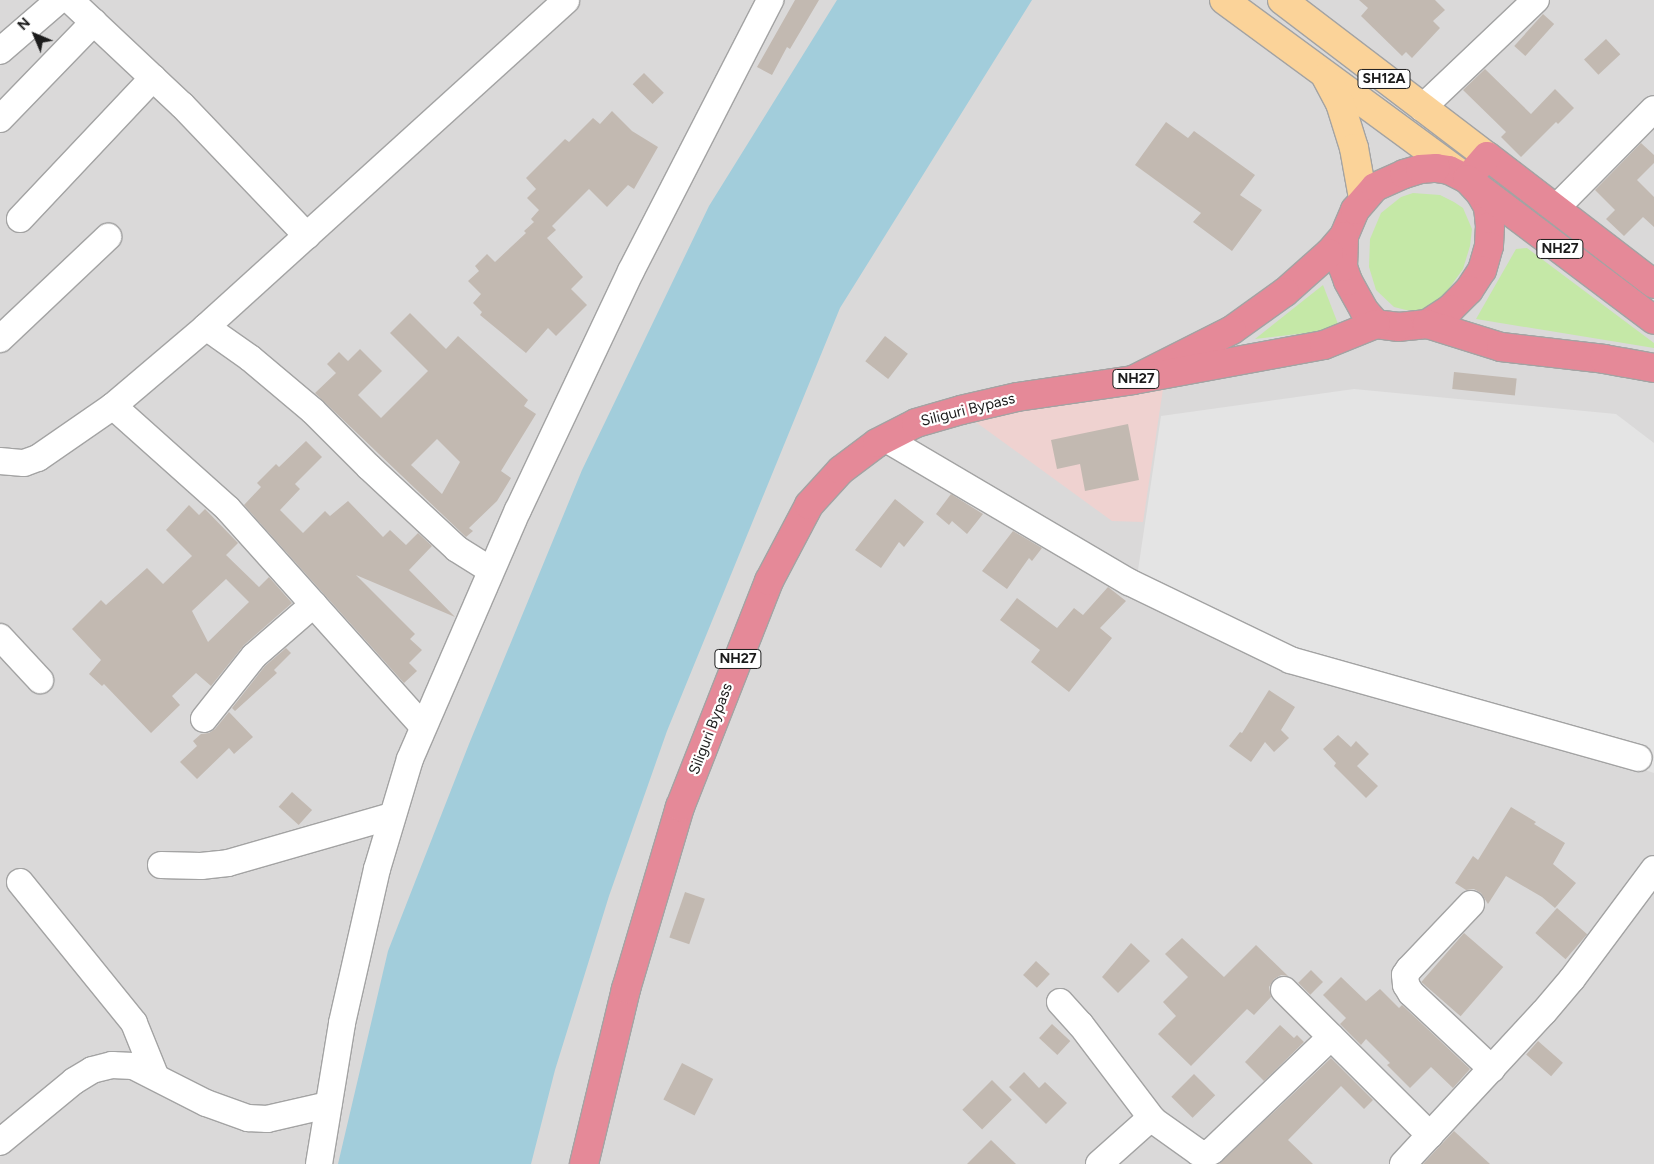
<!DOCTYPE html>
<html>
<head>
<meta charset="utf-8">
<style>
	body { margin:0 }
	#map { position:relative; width:1654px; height:1164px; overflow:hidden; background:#edeae1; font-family:Figtree,sans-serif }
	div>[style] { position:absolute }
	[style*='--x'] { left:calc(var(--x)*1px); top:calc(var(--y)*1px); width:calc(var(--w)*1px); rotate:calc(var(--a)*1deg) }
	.residential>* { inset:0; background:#dad9d9; transform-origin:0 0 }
	.commercial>* { inset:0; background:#efd2d0 }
	.grass>* { inset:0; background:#c5e8a7 }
	.parking>* { inset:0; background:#e4e4e4 }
	.water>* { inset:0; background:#a2cddb }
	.building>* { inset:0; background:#c2b9b1; transform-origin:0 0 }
	.roads { filter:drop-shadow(1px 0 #a3a3a3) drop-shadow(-1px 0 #a3a3a3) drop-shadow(0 1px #a3a3a3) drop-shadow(0 -1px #a3a3a3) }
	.minor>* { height:26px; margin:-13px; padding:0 13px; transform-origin:13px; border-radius:13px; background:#fff }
	.major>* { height:28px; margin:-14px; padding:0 14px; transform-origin:14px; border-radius:14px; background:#fbd399 }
	.highway>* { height:28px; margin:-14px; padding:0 14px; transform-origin:14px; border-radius:14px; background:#e58998 }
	span { translate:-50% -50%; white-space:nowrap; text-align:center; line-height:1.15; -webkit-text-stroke:4.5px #fff; paint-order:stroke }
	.shield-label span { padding:1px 4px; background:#fff; border:1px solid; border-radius:4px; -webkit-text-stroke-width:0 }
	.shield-label { font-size:14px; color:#1c1c1c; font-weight:700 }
	.street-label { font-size:15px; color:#1c1c1c }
	.north { position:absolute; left:10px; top:10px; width:50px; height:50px; -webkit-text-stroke:4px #fff; paint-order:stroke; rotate:315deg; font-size:14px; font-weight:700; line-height:20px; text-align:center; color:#1c1c1c }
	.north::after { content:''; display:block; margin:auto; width:18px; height:22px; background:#1c1c1c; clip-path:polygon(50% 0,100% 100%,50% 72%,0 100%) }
</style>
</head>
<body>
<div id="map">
	<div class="residential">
		<div style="left:0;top:0;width:1654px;height:1164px"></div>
	</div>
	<div class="commercial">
		<div style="clip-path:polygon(1163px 389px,1143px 522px,1112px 521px,966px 415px)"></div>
	</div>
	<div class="grass">
		<div style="clip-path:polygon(1413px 193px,1440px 195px,1454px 202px,1463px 208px,1472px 229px,1470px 246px,1463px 269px,1448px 290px,1433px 305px,1420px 310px,1406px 310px,1394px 307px,1376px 290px,1369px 267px,1370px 239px,1381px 213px,1401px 197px)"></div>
		<div style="clip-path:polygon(1527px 248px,1654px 343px,1654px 348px,1476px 319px,1516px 249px)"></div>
		<div style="clip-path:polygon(1323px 285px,1340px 329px,1255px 339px)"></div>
	</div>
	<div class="parking">
		<div style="clip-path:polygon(1354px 389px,1616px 414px,1654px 443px,1654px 773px,1134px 597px,1161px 416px)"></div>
	</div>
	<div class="water">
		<div style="clip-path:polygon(837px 0,1032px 0,840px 308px,667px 731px,609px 896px,555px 1070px,531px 1164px,338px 1164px,388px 951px,469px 744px,582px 470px,709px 206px)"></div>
	</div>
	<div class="building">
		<div style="clip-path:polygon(795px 0,819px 0,790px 49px,787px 47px,772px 75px,757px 67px)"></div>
		<div style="clip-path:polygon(1359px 0,1435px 0,1445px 10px,1433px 21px,1440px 28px,1412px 58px,1406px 52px,1402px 56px,1361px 16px,1368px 8px)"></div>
		<div style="left:1543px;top:14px;width:15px;height:43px;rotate:42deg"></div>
		<div style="left:1606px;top:39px;width:21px;height:30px;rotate:47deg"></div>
		<div style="clip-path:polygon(1485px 69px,1531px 114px,1555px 89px,1574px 108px,1558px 124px,1556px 122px,1521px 157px,1501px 137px,1506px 132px,1463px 90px)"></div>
		<div style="left:644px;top:73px;width:28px;height:16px;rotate:45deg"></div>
		<div style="clip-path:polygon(612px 111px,632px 131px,658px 147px,634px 189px,628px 185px,607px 207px,589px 189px,552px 226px,556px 230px,547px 238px,583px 277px,571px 289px,587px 305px,556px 336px,548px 328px,526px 353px,480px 315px,482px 312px,473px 303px,481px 294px,468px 281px,479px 271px,475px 266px,487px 254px,495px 262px,526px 233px,524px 231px,534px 222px,531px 219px,539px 210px,527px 198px,536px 189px,526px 178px,565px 139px,569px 142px,593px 118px,600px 124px)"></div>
		<div style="clip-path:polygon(1166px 122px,1188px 138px,1194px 131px,1255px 175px,1240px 195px,1262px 210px,1232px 251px,1193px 222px,1201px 213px,1135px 165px)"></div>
		<div style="clip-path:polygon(1641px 143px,1654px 155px,1654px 163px,1637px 180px,1654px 197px,1654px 227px,1643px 217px,1624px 236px,1606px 219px,1615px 210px,1595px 190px)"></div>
		<div style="clip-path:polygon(evenodd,410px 313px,446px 349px,458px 336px,528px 400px,524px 406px,536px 414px,501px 471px,511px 478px,497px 501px,469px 528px,473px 531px,466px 537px,315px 393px,336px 373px,327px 364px,339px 352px,348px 361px,360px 349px,382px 371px,358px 395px,381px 418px,428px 371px,390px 333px,410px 313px,437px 439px,460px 462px,442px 494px,411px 465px,437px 439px)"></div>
		<div style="left:885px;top:336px;width:29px;height:32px;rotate:38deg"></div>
		<div style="left:1454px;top:372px;width:63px;height:17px;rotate:6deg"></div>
		<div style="clip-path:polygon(1128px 424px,1139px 480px,1085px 491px,1080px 464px,1057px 469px,1051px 440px)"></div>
		<div style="clip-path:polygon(306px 441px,322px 457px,295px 484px,300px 489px,280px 510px,303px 533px,325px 511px,330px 516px,348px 501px,383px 537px,390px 530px,406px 545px,418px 533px,432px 546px,409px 570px,455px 617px,356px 575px,415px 634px,410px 639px,422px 650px,409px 663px,417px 671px,404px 683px,244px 505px,261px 487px,257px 483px,276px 464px,279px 467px)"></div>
		<div style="clip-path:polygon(951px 494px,983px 514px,967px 534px,952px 521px,949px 525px,936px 514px)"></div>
		<div style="clip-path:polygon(895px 499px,924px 522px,904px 547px,899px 542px,881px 568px,855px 550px)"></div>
		<div style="clip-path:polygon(evenodd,189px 505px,199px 515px,205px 509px,238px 543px,226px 555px,259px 587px,269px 577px,292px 603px,244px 645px,211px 686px,196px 673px,172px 696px,180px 705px,151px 733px,104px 684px,102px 686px,89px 674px,101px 660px,72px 629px,101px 600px,106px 605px,147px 568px,163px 584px,192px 556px,166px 530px,189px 505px,226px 579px,249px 602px,208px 642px,192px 611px,226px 579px)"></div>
		<div style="clip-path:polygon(1013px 531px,1042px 548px,1032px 561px,1029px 558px,1007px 589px,982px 571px)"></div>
		<div style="clip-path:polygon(1108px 587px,1126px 601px,1100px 628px,1112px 638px,1069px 692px,1031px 662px,1040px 650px,1000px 620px,1017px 598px,1057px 628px,1074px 608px,1083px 615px)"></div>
		<div style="clip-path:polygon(286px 648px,291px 653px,274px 670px,277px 673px,235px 711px,232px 708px,265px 666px)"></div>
		<div style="clip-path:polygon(1269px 690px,1295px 707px,1281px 730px,1289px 738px,1274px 752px,1265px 742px,1251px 762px,1229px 746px,1240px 732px,1242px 733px)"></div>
		<div style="clip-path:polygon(229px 712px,253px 737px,234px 754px,229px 748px,197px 779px,180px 762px,197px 746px,193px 741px,201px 734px,209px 733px,215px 729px)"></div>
		<div style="clip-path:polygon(1338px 735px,1351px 747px,1356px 741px,1369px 754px,1357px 766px,1378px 786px,1366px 798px,1334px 766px,1336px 763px,1323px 749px)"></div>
		<div style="left:292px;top:792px;width:27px;height:20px;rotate:42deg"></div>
		<div style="clip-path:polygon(1511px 807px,1536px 822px,1534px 824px,1565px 843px,1553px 864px,1576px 883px,1555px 908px,1542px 897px,1506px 876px,1488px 904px,1481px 893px,1474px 889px,1466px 890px,1455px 883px,1473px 856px,1478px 860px)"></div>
		<div style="left:685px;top:892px;width:21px;height:48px;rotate:19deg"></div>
		<div style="left:1557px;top:908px;width:40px;height:33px;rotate:41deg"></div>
		<div style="left:1464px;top:933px;width:52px;height:65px;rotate:41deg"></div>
		<div style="clip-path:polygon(1182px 938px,1224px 977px,1256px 945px,1288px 976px,1281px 975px,1274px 979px,1269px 987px,1271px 997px,1254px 1015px,1247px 1009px,1191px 1066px,1158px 1034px,1176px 1016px,1163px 1002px,1188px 977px,1165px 954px)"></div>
		<div style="clip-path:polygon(1131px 943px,1150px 961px,1118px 993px,1102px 977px)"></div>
		<div style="left:1036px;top:961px;width:19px;height:19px;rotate:43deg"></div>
		<div style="left:1311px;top:970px;width:17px;height:18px;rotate:45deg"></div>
		<div style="clip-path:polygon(1341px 977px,1366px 1001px,1380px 989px,1399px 1008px,1402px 1005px,1470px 1069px,1453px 1088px,1431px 1067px,1410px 1088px,1387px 1065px,1390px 1063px,1366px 1039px,1361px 1045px,1340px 1024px,1346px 1018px,1323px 995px)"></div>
		<div style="left:1052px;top:1024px;width:25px;height:19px;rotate:43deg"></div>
		<div style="clip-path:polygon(1280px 1025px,1294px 1038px,1297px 1035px,1304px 1042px,1264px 1081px,1245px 1062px)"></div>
		<div style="left:1538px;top:1041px;width:33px;height:18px;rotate:41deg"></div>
		<div style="clip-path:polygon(1331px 1058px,1373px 1100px,1364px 1109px,1341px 1086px,1288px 1140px,1313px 1164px,1219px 1164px)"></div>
		<div style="left:682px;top:1063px;width:35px;height:41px;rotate:27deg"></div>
		<div style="clip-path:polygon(1024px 1072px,1039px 1088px,1045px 1082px,1067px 1103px,1046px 1124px,1009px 1087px)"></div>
		<div style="left:1194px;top:1074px;width:30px;height:32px;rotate:45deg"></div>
		<div style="left:992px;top:1080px;width:28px;height:42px;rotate:45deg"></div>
		<div style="clip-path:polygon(1454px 1131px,1490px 1164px,1423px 1164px)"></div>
		<div style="clip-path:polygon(991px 1140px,1016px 1164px,967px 1164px)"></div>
	</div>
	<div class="roads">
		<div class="minor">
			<div style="--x:70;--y:0;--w:154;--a:43.2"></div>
			<div style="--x:182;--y:105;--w:181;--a:46.3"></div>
			<div style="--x:0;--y:51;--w:78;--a:-40.8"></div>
			<div style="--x:1422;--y:108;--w:157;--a:-43.5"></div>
			<div style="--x:0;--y:119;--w:135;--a:-45.9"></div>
			<div style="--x:1556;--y:208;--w:139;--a:-45.3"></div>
			<div style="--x:20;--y:219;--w:194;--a:-46.7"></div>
			<div style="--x:206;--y:327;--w:54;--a:35.2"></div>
			<div style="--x:250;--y:358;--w:82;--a:40.1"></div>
			<div style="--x:313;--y:411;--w:79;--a:45"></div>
			<div style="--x:369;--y:467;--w:120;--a:43"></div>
			<div style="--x:457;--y:549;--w:40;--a:32"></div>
			<div style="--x:0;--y:339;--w:149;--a:-43.4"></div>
			<div style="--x:113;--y:406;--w:154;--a:41.8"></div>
			<div style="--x:228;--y:509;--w:292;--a:48.1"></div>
			<div style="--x:886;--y:439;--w:282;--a:30.5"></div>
			<div style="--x:1129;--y:582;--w:179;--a:25.8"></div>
			<div style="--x:1290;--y:660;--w:362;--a:15.7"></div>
			<div style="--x:0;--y:461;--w:24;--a:5"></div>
			<div style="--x:24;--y:463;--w:15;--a:-20"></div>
			<div style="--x:38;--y:458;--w:91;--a:-34.7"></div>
			<div style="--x:113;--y:406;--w:122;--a:-40.3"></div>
			<div style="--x:206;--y:327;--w:486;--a:-42.2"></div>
			<div style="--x:0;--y:637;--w:59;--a:47.1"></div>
			<div style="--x:204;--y:719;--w:80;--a:-51.6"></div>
			<div style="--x:254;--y:656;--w:79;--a:-40.9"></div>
			<div style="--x:161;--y:865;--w:40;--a:1.4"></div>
			<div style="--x:201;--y:866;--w:27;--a:-6"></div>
			<div style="--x:228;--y:863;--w:171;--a:-16"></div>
			<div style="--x:20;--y:882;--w:181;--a:51"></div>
			<div style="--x:134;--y:1023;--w:56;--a:68"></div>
			<div style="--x:1471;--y:904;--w:90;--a:133.6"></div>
			<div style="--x:1409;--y:969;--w:7;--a:124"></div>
			<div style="--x:1405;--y:975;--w:10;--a:84"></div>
			<div style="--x:1406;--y:985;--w:9;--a:58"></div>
			<div style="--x:1411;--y:993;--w:111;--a:43.2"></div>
			<div style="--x:1284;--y:990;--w:206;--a:44.8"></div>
			<div style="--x:1060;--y:1002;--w:31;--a:48"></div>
			<div style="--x:1081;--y:1025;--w:119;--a:52.8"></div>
			<div style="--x:0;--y:1142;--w:96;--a:-39.5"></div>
			<div style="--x:74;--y:1081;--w:21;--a:-31"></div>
			<div style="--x:92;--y:1070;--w:21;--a:-14"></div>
			<div style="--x:112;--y:1065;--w:21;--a:3"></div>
			<div style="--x:133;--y:1066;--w:82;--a:26.9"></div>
			<div style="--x:206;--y:1103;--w:45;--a:19.7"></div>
			<div style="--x:248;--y:1118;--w:19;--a:3"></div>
			<div style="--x:267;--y:1119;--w:63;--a:-12.9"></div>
			<div style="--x:319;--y:1164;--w:143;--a:-80.7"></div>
			<div style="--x:342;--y:1023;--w:158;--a:-77.2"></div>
			<div style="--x:377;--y:869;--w:115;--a:-73.3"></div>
			<div style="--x:410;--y:759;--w:271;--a:-66.6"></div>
			<div style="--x:518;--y:510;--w:264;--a:-64.7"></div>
			<div style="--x:631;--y:271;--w:305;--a:-62.8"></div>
			<div style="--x:1099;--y:1164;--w:62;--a:-41.7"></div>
			<div style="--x:1145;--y:1123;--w:9;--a:-21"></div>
			<div style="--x:1153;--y:1120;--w:55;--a:35.4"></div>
			<div style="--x:1198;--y:1152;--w:6;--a:18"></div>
			<div style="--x:1204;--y:1154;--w:9;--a:-21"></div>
			<div style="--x:1212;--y:1151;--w:165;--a:-43.8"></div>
			<div style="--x:1403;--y:1164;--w:207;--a:-47.2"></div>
			<div style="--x:1544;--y:1012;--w:43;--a:-49.7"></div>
			<div style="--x:1572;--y:979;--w:137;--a:-53.3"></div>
		</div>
		<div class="major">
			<div style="--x:1224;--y:0;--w:299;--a:36.3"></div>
			<div style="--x:1282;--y:0;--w:258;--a:37.3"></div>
			<div style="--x:1326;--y:77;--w:30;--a:62"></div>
			<div style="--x:1340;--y:103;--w:47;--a:72.7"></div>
			<div style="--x:1354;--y:148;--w:51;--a:79.8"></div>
		</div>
		<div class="highway">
			<div style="--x:1436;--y:168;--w:13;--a:9"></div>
			<div style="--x:1449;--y:170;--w:20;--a:27"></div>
			<div style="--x:1467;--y:179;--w:19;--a:47"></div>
			<div style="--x:1480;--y:193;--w:16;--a:60"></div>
			<div style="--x:1488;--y:207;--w:19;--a:84"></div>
			<div style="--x:1490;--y:226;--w:20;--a:93"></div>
			<div style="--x:1489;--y:246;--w:25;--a:106"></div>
			<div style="--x:1482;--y:270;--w:24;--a:123"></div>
			<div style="--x:1469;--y:290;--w:27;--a:135"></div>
			<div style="--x:1450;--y:309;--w:27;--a:147"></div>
			<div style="--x:1427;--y:324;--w:28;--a:174"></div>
			<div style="--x:1399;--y:327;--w:23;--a:-173"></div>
			<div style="--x:1376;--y:324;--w:18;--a:-131"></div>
			<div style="--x:1364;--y:310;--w:33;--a:-119"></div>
			<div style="--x:1348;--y:281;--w:15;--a:-110"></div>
			<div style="--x:1343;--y:267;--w:31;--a:-88"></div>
			<div style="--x:1344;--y:236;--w:28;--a:-67"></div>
			<div style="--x:1355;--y:210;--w:30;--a:-49"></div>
			<div style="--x:1375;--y:187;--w:32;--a:-24"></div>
			<div style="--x:1404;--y:174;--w:17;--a:-17"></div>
			<div style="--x:1420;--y:169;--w:16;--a:-4"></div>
			<div style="--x:1344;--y:236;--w:23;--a:131"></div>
			<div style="--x:1329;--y:253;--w:59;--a:138.4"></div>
			<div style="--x:1285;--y:292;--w:65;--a:144.4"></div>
			<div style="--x:1232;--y:330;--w:111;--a:153.2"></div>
			<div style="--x:1133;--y:380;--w:194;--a:-10.4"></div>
			<div style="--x:1324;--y:345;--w:56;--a:-22"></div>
			<div style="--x:1654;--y:284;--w:210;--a:-142.5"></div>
			<div style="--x:1487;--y:156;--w:30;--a:131"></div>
			<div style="--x:1467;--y:179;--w:234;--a:37"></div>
			<div style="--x:1427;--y:324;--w:77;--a:17.3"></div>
			<div style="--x:1501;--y:347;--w:104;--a:6.6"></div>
			<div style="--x:1604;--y:359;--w:51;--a:10.2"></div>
			<div style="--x:584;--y:1164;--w:180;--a:-76.5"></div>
			<div style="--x:626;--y:989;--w:190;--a:-73.5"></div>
			<div style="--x:680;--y:807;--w:243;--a:-68.5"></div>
			<div style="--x:769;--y:581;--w:86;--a:-62.2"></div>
			<div style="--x:809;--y:505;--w:47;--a:-47.6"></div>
			<div style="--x:841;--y:470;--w:45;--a:-36.9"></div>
			<div style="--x:877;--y:443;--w:44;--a:-27.1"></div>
			<div style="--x:916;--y:423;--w:47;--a:-16.1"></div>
			<div style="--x:961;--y:410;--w:57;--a:-13.1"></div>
			<div style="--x:1017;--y:397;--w:117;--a:-8.3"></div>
		</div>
	</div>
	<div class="shield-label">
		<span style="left:1384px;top:79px">SH12A</span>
		<span style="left:1560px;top:249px">NH27</span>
		<span style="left:1136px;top:379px">NH27</span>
		<span style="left:738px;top:659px">NH27</span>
	</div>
	<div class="street-label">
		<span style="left:968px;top:410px;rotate:-14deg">Siliguri Bypass</span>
		<span style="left:711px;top:729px;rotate:-69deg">Siliguri Bypass</span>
	</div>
	<div class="north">N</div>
</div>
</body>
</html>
